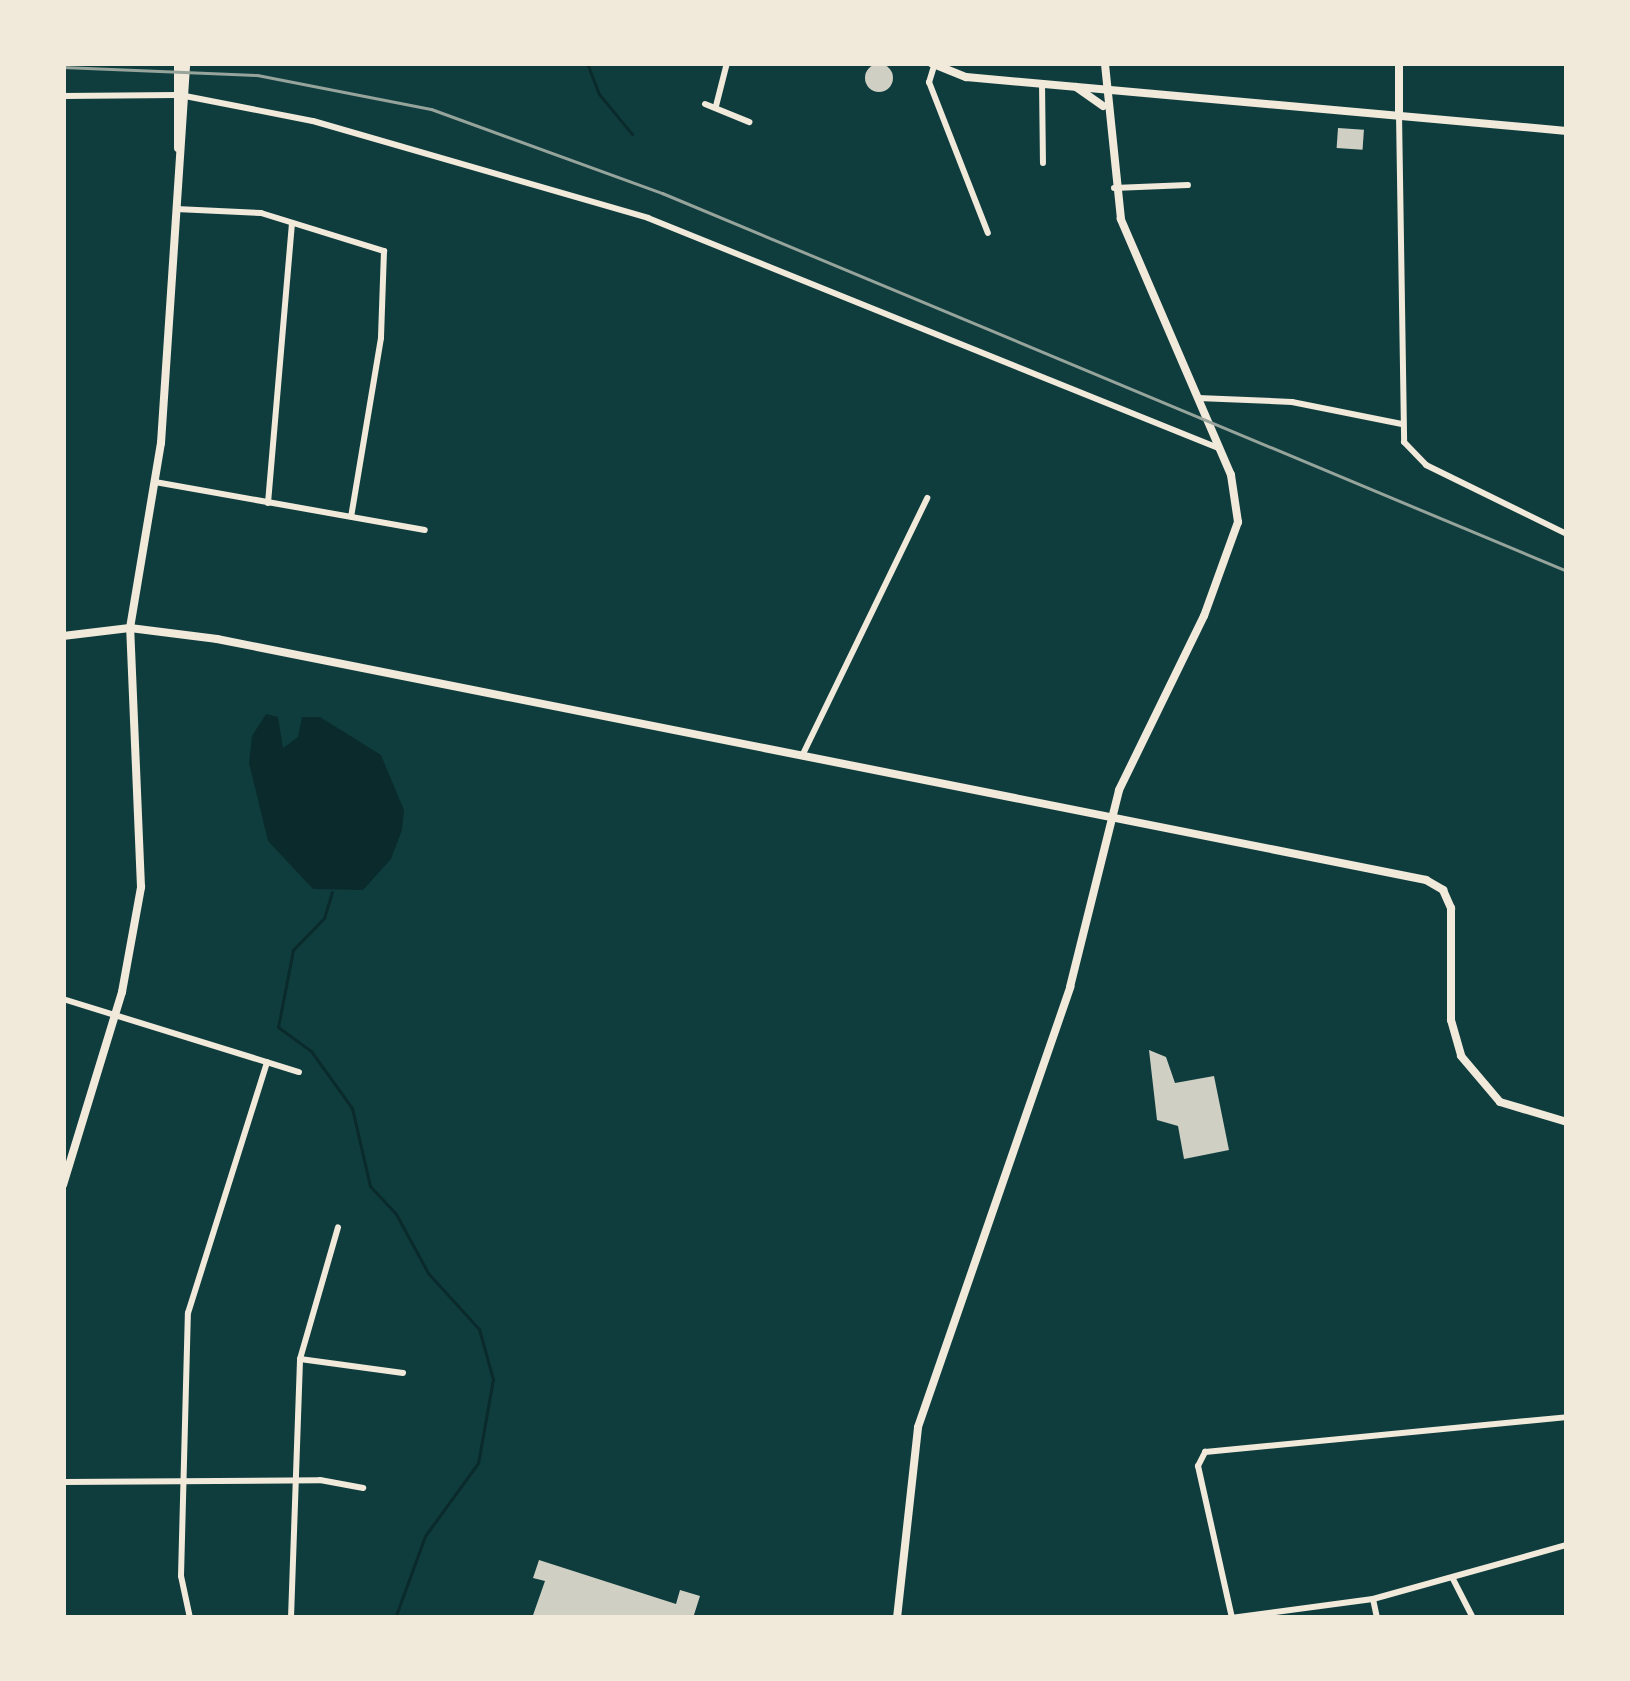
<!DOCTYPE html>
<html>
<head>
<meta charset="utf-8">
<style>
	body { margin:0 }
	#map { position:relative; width:1630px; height:1681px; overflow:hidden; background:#0f3d3e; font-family:"Fira Sans Condensed",sans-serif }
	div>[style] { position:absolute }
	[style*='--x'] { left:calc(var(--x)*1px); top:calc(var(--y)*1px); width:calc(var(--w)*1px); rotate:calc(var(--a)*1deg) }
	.water>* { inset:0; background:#0a2a2b }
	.stream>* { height:3px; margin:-1.5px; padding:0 1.5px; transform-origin:1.5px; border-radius:1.5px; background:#0a2a2b }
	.building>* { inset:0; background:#cfcfc3; transform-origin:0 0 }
	.round { border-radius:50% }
	.minor>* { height:6px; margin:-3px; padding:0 3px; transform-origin:3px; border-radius:3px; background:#f1e9da }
	.tertiary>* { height:8px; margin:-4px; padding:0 4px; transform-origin:4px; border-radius:4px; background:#f1e9da }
	.secondary>* { height:8px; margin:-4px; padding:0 4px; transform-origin:4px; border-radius:4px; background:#f1e9da }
	.rail>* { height:3px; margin:-1.5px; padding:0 1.5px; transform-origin:1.5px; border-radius:1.5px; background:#97a49c }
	span { translate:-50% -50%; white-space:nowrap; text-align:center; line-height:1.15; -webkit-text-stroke:10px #f1e9da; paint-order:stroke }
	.frame { position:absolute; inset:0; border:66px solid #f1e9da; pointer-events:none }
</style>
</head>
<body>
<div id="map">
	<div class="water">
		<div style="clip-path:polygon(266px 714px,278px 717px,283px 748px,298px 737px,302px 717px,320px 717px,381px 755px,404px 810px,402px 830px,391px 859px,363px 890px,313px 889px,268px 841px,249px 763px,252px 736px)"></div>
	</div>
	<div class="stream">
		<div style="--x:587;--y:63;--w:33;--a:69"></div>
		<div style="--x:599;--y:94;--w:52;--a:50.5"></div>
		<div style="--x:332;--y:892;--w:27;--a:107"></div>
		<div style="--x:324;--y:918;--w:45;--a:134.1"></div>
		<div style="--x:293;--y:950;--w:78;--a:101"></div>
		<div style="--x:278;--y:1027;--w:41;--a:36"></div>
		<div style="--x:311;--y:1051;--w:70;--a:54.3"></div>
		<div style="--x:352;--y:1108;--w:80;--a:77"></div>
		<div style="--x:370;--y:1186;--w:38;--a:47"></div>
		<div style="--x:396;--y:1214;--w:67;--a:61.5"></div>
		<div style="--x:428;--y:1273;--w:76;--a:47.7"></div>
		<div style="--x:479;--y:1329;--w:52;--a:74.4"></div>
		<div style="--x:493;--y:1379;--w:85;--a:100.1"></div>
		<div style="--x:478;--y:1463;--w:90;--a:126"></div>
		<div style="--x:425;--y:1536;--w:87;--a:110.1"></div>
	</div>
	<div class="building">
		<div class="round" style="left:865px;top:64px;width:28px;height:28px"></div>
		<div style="left:1338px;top:128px;width:26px;height:20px;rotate:4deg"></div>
		<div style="clip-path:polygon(1149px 1050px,1166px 1057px,1175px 1083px,1214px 1076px,1229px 1150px,1184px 1159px,1178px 1126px,1157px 1120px)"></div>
		<div style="clip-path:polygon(539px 1560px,676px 1604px,680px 1590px,700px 1596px,693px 1618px,532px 1618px,545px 1581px,533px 1578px)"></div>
	</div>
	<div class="minor">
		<div style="--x:934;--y:66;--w:17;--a:107"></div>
		<div style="--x:929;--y:82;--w:162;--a:68.7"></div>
		<div style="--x:1042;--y:83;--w:80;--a:89.3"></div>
		<div style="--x:63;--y:96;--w:114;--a:-0.5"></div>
		<div style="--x:185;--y:96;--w:130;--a:11.1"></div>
		<div style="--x:313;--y:121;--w:349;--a:16.1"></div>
		<div style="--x:648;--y:218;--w:615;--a:21.97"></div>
		<div style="--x:705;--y:104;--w:48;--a:22.2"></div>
		<div style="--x:716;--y:106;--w:44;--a:-75.7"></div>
		<div style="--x:1399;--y:114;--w:328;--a:89.1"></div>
		<div style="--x:1404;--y:442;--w:32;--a:46"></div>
		<div style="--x:1426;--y:465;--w:157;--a:26.1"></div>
		<div style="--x:1114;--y:188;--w:74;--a:-2.3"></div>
		<div style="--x:176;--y:209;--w:85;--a:2.7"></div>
		<div style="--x:261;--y:213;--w:129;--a:17.2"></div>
		<div style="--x:384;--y:251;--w:87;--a:92"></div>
		<div style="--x:381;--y:338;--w:181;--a:99.5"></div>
		<div style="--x:1198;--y:398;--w:94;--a:2.4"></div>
		<div style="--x:1292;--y:402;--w:112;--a:11.3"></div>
		<div style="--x:155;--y:482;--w:274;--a:10.1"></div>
		<div style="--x:268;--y:503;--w:281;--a:-85.1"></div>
		<div style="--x:802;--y:756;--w:287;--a:-64.1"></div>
		<div style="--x:63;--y:999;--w:247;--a:17.2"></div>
		<div style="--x:300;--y:1359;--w:104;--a:7.7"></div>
		<div style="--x:63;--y:1482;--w:257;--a:-0.4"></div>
		<div style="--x:320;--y:1480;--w:44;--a:10.5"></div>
		<div style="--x:1453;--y:1579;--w:44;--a:62.9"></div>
		<div style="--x:1373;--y:1599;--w:19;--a:78"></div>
		<div style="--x:190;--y:1618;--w:43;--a:-102.1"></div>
		<div style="--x:181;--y:1576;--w:263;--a:-88.5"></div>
		<div style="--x:188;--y:1313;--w:263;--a:-72.5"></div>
		<div style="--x:291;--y:1618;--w:259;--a:-88"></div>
		<div style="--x:300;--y:1359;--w:137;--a:-73.9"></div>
		<div style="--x:1231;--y:1618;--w:143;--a:-7.6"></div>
		<div style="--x:1373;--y:1599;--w:201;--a:-15.6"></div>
		<div style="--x:1232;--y:1618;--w:156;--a:-102.6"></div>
		<div style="--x:1198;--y:1466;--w:16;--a:-63"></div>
		<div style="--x:1205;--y:1452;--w:364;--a:-5.5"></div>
	</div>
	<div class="tertiary">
		<div style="--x:931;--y:63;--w:38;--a:22"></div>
		<div style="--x:966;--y:77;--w:603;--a:5.13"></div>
		<div style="--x:1399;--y:63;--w:50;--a:90"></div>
		<div style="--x:1076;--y:87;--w:33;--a:35"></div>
		<div style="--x:178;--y:148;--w:85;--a:-90"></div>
		<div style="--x:130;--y:628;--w:188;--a:-80.5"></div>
		<div style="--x:161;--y:443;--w:381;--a:-86.2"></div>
		<div style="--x:63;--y:636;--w:67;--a:-6.8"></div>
		<div style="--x:130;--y:628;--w:88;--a:7.2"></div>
		<div style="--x:217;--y:639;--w:1233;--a:11.27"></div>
		<div style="--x:1426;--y:880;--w:20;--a:30"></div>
		<div style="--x:1443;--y:890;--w:20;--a:66"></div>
		<div style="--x:1451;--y:908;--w:112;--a:90"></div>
		<div style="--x:1451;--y:1020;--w:37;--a:74"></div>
		<div style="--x:1461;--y:1056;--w:60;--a:49.7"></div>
		<div style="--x:1500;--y:1102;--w:70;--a:16.6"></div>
		<div style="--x:897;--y:1618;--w:192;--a:-83.7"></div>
		<div style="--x:918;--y:1427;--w:466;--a:-70.9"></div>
		<div style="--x:1070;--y:987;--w:203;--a:-76"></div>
		<div style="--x:1119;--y:790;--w:194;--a:-64"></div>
		<div style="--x:1204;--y:616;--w:100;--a:-70.1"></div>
		<div style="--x:1238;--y:522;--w:48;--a:-98.5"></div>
		<div style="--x:1231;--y:475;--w:279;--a:-113.3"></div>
		<div style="--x:1121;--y:219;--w:157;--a:-95.9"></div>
	</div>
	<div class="secondary">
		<div style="--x:63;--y:1185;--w:202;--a:-73"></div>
		<div style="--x:122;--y:992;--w:107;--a:-79.7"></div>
		<div style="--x:141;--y:887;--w:259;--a:-92.4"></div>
	</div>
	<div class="rail">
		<div style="--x:63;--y:67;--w:194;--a:2.4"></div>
		<div style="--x:257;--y:75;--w:177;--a:11.1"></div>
		<div style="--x:431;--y:109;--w:246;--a:20"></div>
		<div style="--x:662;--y:193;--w:981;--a:22.67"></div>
	</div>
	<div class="frame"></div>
</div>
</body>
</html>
